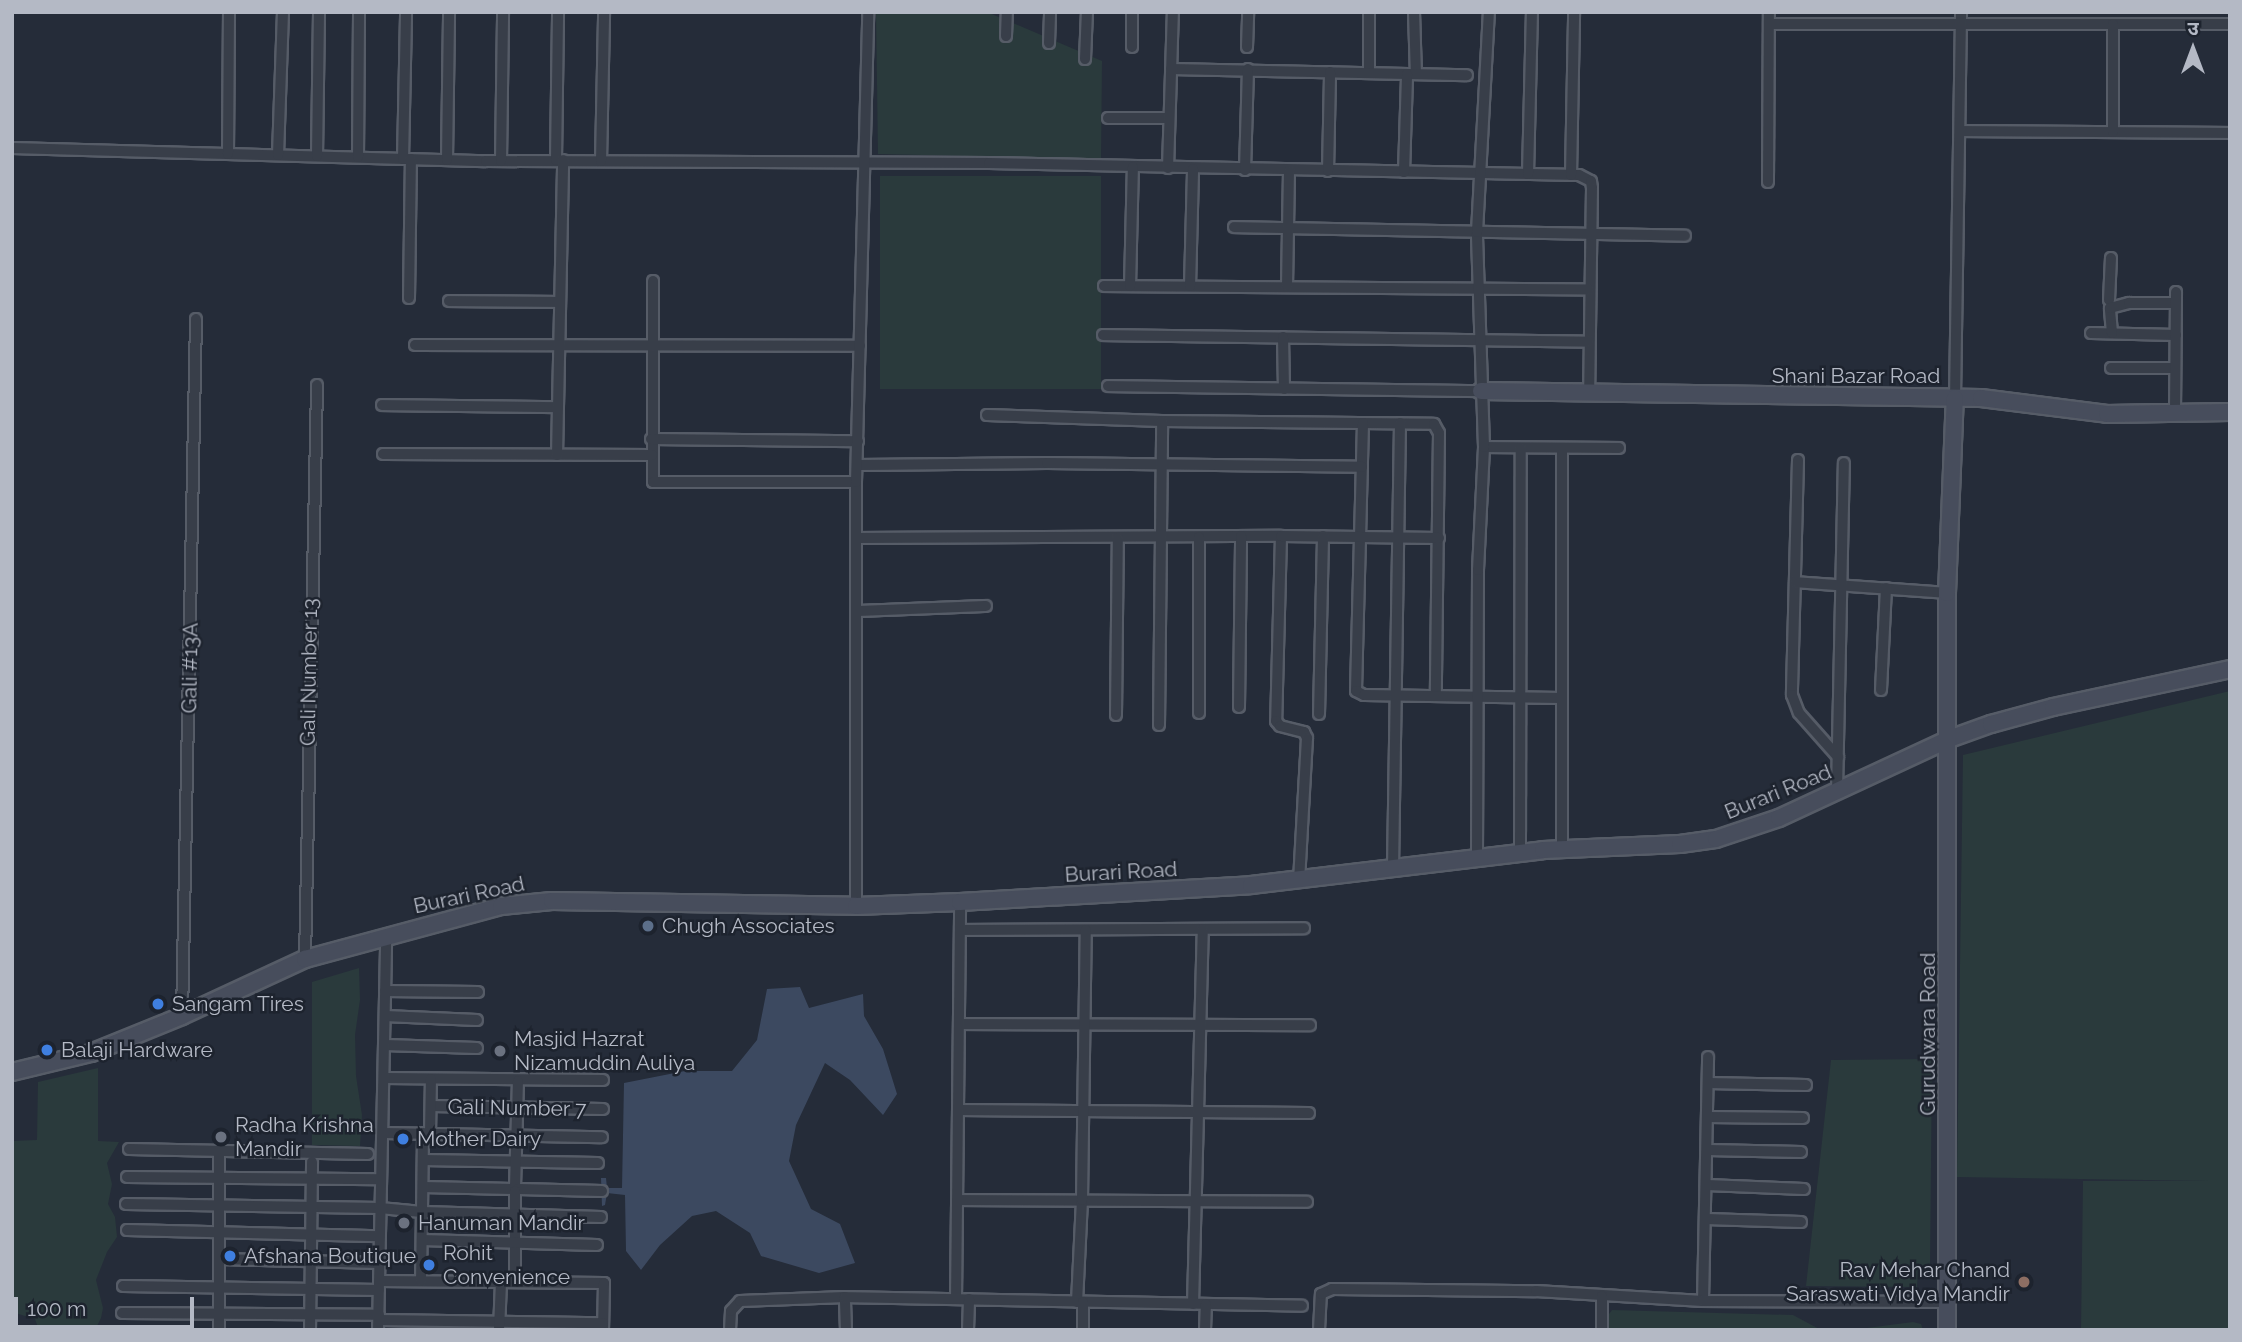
<!DOCTYPE html>
<html>
<head>
<meta charset="utf-8">
<style>
	body { margin:0 }
	#map { position:relative; width:2242px; height:1342px; overflow:hidden; background:#252c39; font-family:Raleway,"Noto Sans Devanagari",sans-serif }
	div>[style] { position:absolute }
	[style*='--x'] { left:calc(var(--x)*1px); top:calc(var(--y)*1px); width:calc(var(--w)*1px); rotate:calc(var(--a)*1deg) }
	.green>* { inset:0; background:#2a3a3c; transform-origin:0 0 }
	.water>* { inset:0; background:#3c4960 }
	.roads { filter:drop-shadow(2px 0 #565c67) drop-shadow(-2px 0 #565c67) drop-shadow(0 2px #565c67) drop-shadow(0 -2px #565c67) }
	.street>* { height:10px; margin:-5px; padding:0 5px; transform-origin:5px; border-radius:5px; background:#383e49 }
	.secondary>* { height:16px; margin:-8px; padding:0 8px; transform-origin:8px; border-radius:8px; background:#474d5c }
	.dots>* { width:19px; height:19px; translate:-50% -50%; box-sizing:border-box; border:4px solid #1d232e; border-radius:50% }
	span { translate:-50% -50%; white-space:nowrap; text-align:center; line-height:1.15; -webkit-text-stroke:5px #1d232e; paint-order:stroke }
	.street-label { font-size:21px; color:#b4b9c5 }
	.poi-label { font-size:21px; color:#b4b9c5 }
	.left { translate:0 -50%; text-align:left }
	.right { translate:-100% -50%; text-align:right }
	.frame { position:absolute; inset:0; border:14px solid #b4b9c5; pointer-events:none }
	.north { position:absolute; left:2158px; top:14px; width:70px; height:70px; -webkit-text-stroke:5px #1d232e; paint-order:stroke; rotate:0deg; font-size:19px; font-weight:700; line-height:28px; text-align:center; color:#b4b9c5 }
	.north::after { content:''; display:block; margin:auto; width:24px; height:32px; background:#b4b9c5; clip-path:polygon(50% 0,100% 100%,50% 72%,0 100%) }
	.scale { position:absolute; left:14px; top:1297px; width:180px; height:32px; box-sizing:border-box; border:4px solid #b4b9c5; border-top:0; padding-left:9px; font-size:21px; line-height:24px; white-space:nowrap; color:#b4b9c5; -webkit-text-stroke:5px #1d232e; paint-order:stroke }
</style>
</head>
<body>
<div id="map">
	<div class="green">
		<div style="clip-path:polygon(876px 12px,987px 12px,1102px 61px,1101px 159px,878px 154px)"></div>
		<div style="left:880px;top:176px;width:221px;height:213px"></div>
		<div style="clip-path:polygon(2230px 691px,2230px 1330px,2081px 1330px,2083px 1181px,2210px 1181px,1957px 1177px,1963px 755px)"></div>
		<div style="clip-path:polygon(359px 968px,360px 1000px,355px 1035px,356px 1076px,362px 1115px,360px 1146px,312px 1145px,312px 982px)"></div>
		<div style="clip-path:polygon(1932px 1059px,1930px 1271px,1918px 1270px,1917px 1287px,1806px 1286px,1831px 1060px)"></div>
		<div style="clip-path:polygon(98px 1068px,98px 1141px,119px 1142px,107px 1163px,112px 1184px,108px 1204px,115px 1217px,117px 1237px,107px 1252px,96px 1280px,103px 1308px,101px 1318px,95px 1330px,39px 1330px,35px 1319px,12px 1312px,12px 1141px,37px 1140px,38px 1082px)"></div>
		<div style="clip-path:polygon(1612px 1310px,1793px 1315px,1821px 1330px,1607px 1330px,1609px 1314px)"></div>
		<div style="clip-path:polygon(1913px 1322px,1921px 1324px,1923px 1330px,1851px 1330px)"></div>
	</div>
	<div class="water">
		<div style="clip-path:polygon(800px 987px,809px 1008px,863px 994px,864px 1016px,883px 1049px,897px 1094px,883px 1115px,850px 1080px,825px 1063px,796px 1125px,789px 1161px,811px 1209px,840px 1224px,855px 1263px,819px 1273px,761px 1256px,750px 1233px,716px 1211px,692px 1216px,660px 1245px,641px 1270px,626px 1251px,625px 1195px,607px 1193px,605px 1205px,602px 1206px,601px 1178px,606px 1178px,607px 1188px,622px 1188px,624px 1083px,685px 1071px,732px 1071px,757px 1040px,767px 989px)"></div>
	</div>
	<div class="roads">
		<div class="street">
			<div style="--x:1132;--y:12;--w:35;--a:90"></div>
			<div style="--x:1369;--y:12;--w:61;--a:90"></div>
			<div style="--x:1414;--y:12;--w:62;--a:88.2"></div>
			<div style="--x:1769;--y:24;--w:461;--a:0"></div>
			<div style="--x:1006;--y:36;--w:24;--a:-88"></div>
			<div style="--x:1049;--y:43;--w:31;--a:-88"></div>
			<div style="--x:1247;--y:47;--w:35;--a:-88"></div>
			<div style="--x:1085;--y:59;--w:47;--a:-87.6"></div>
			<div style="--x:1171;--y:69;--w:296;--a:1.2"></div>
			<div style="--x:1108;--y:118;--w:61;--a:0"></div>
			<div style="--x:1961;--y:131;--w:269;--a:0.4"></div>
			<div style="--x:2113;--y:132;--w:108;--a:-90"></div>
			<div style="--x:12;--y:148;--w:474;--a:1.6"></div>
			<div style="--x:486;--y:161;--w:503;--a:0.23"></div>
			<div style="--x:989;--y:163;--w:590;--a:1.17"></div>
			<div style="--x:1579;--y:175;--w:13;--a:27"></div>
			<div style="--x:1591;--y:181;--w:7;--a:82"></div>
			<div style="--x:1592;--y:188;--w:204;--a:90.8"></div>
			<div style="--x:228;--y:154;--w:142;--a:-89.6"></div>
			<div style="--x:278;--y:155;--w:143;--a:-88"></div>
			<div style="--x:317;--y:156;--w:144;--a:-89.2"></div>
			<div style="--x:358;--y:157;--w:145;--a:-89.6"></div>
			<div style="--x:403;--y:159;--w:147;--a:-88.8"></div>
			<div style="--x:447;--y:160;--w:148;--a:-89.2"></div>
			<div style="--x:556;--y:160;--w:148;--a:-89.2"></div>
			<div style="--x:501;--y:161;--w:149;--a:-89.2"></div>
			<div style="--x:601;--y:161;--w:149;--a:-88.8"></div>
			<div style="--x:1168;--y:168;--w:156;--a:-88.2"></div>
			<div style="--x:1245;--y:170;--w:101;--a:-88.3"></div>
			<div style="--x:1328;--y:171;--w:99;--a:-88.8"></div>
			<div style="--x:1404;--y:172;--w:98;--a:-88.2"></div>
			<div style="--x:1528;--y:174;--w:162;--a:-88.6"></div>
			<div style="--x:1571;--y:175;--w:163;--a:-88.9"></div>
			<div style="--x:1768;--y:182;--w:170;--a:-89.7"></div>
			<div style="--x:1234;--y:227;--w:451;--a:1.1"></div>
			<div style="--x:653;--y:281;--w:201;--a:90"></div>
			<div style="--x:653;--y:482;--w:203;--a:0"></div>
			<div style="--x:1104;--y:286;--w:485;--a:0.4"></div>
			<div style="--x:1130;--y:286;--w:119;--a:-88.6"></div>
			<div style="--x:1190;--y:286;--w:117;--a:-88.5"></div>
			<div style="--x:1287;--y:286;--w:115;--a:-89"></div>
			<div style="--x:409;--y:298;--w:139;--a:-89.2"></div>
			<div style="--x:2109;--y:300;--w:42;--a:-87.3"></div>
			<div style="--x:449;--y:301;--w:110;--a:0.5"></div>
			<div style="--x:2091;--y:333;--w:85;--a:1.3"></div>
			<div style="--x:2112;--y:333;--w:25;--a:-95"></div>
			<div style="--x:2110;--y:308;--w:20;--a:-15"></div>
			<div style="--x:2129;--y:303;--w:46;--a:0"></div>
			<div style="--x:1103;--y:335;--w:486;--a:0.8"></div>
			<div style="--x:1283;--y:337;--w:52;--a:88.9"></div>
			<div style="--x:415;--y:345;--w:445;--a:0.1"></div>
			<div style="--x:2111;--y:368;--w:64;--a:0"></div>
			<div style="--x:1108;--y:386;--w:373;--a:0.8"></div>
			<div style="--x:1955;--y:398;--w:386;--a:-89.1"></div>
			<div style="--x:382;--y:405;--w:176;--a:0.7"></div>
			<div style="--x:2175;--y:412;--w:120;--a:-89.5"></div>
			<div style="--x:987;--y:415;--w:175;--a:2"></div>
			<div style="--x:1162;--y:421;--w:272;--a:0.6"></div>
			<div style="--x:1434;--y:424;--w:10;--a:61"></div>
			<div style="--x:1439;--y:433;--w:263;--a:90.7"></div>
			<div style="--x:1363;--y:423;--w:268;--a:91.5"></div>
			<div style="--x:1356;--y:691;--w:9;--a:27"></div>
			<div style="--x:1364;--y:695;--w:197;--a:0.9"></div>
			<div style="--x:651;--y:439;--w:207;--a:0.6"></div>
			<div style="--x:1484;--y:447;--w:135;--a:0.4"></div>
			<div style="--x:1562;--y:448;--w:401;--a:90"></div>
			<div style="--x:383;--y:454;--w:269;--a:0.2"></div>
			<div style="--x:557;--y:455;--w:295;--a:-88.8"></div>
			<div style="--x:1798;--y:460;--w:235;--a:91.5"></div>
			<div style="--x:1792;--y:695;--w:19;--a:69"></div>
			<div style="--x:1799;--y:713;--w:59;--a:48.4"></div>
			<div style="--x:857;--y:465;--w:190;--a:-0.6"></div>
			<div style="--x:1047;--y:463;--w:315;--a:0.7"></div>
			<div style="--x:1281;--y:536;--w:185;--a:91.5"></div>
			<div style="--x:1276;--y:721;--w:6;--a:51"></div>
			<div style="--x:1280;--y:726;--w:25;--a:14"></div>
			<div style="--x:1304;--y:732;--w:7;--a:63"></div>
			<div style="--x:1307;--y:738;--w:142;--a:93.2"></div>
			<div style="--x:856;--y:538;--w:425;--a:-0.3"></div>
			<div style="--x:1281;--y:536;--w:158;--a:0.7"></div>
			<div style="--x:1795;--y:582;--w:152;--a:4.1"></div>
			<div style="--x:857;--y:611;--w:129;--a:-2.2"></div>
			<div style="--x:1881;--y:690;--w:102;--a:-87.2"></div>
			<div style="--x:1239;--y:707;--w:171;--a:-89.3"></div>
			<div style="--x:1199;--y:713;--w:176;--a:-90"></div>
			<div style="--x:1319;--y:714;--w:178;--a:-88.7"></div>
			<div style="--x:1116;--y:715;--w:177;--a:-89.4"></div>
			<div style="--x:1159;--y:725;--w:304;--a:-89.4"></div>
			<div style="--x:1837;--y:791;--w:328;--a:-88.8"></div>
			<div style="--x:1520;--y:853;--w:405;--a:-89.9"></div>
			<div style="--x:1477;--y:858;--w:288;--a:-89.8"></div>
			<div style="--x:1478;--y:570;--w:123;--a:-87.2"></div>
			<div style="--x:1484;--y:447;--w:215;--a:-91.9"></div>
			<div style="--x:1477;--y:232;--w:220;--a:-86.9"></div>
			<div style="--x:1393;--y:869;--w:446;--a:-89.1"></div>
			<div style="--x:856;--y:906;--w:424;--a:-90"></div>
			<div style="--x:856;--y:482;--w:470;--a:-88.5"></div>
			<div style="--x:960;--y:930;--w:344;--a:-0.3"></div>
			<div style="--x:305;--y:959;--w:574;--a:-88.8"></div>
			<div style="--x:385;--y:991;--w:93;--a:0.6"></div>
			<div style="--x:182;--y:1016;--w:697;--a:-88.85"></div>
			<div style="--x:385;--y:1016;--w:92;--a:2.5"></div>
			<div style="--x:959;--y:1024;--w:351;--a:0.2"></div>
			<div style="--x:385;--y:1045;--w:92;--a:1.9"></div>
			<div style="--x:385;--y:1078;--w:218;--a:0.5"></div>
			<div style="--x:1708;--y:1083;--w:98;--a:1.2"></div>
			<div style="--x:431;--y:1106;--w:172;--a:1"></div>
			<div style="--x:958;--y:1110;--w:351;--a:0.5"></div>
			<div style="--x:1708;--y:1117;--w:95;--a:0.6"></div>
			<div style="--x:384;--y:1133;--w:218;--a:1.1"></div>
			<div style="--x:430;--y:1134;--w:55;--a:-89"></div>
			<div style="--x:129;--y:1149;--w:239;--a:1.2"></div>
			<div style="--x:1708;--y:1150;--w:93;--a:1.2"></div>
			<div style="--x:423;--y:1160;--w:175;--a:1"></div>
			<div style="--x:127;--y:1177;--w:254;--a:0.5"></div>
			<div style="--x:1707;--y:1185;--w:97;--a:2.4"></div>
			<div style="--x:423;--y:1187;--w:90;--a:1.3"></div>
			<div style="--x:515;--y:1187;--w:106;--a:-88.4"></div>
			<div style="--x:518;--y:1189;--w:84;--a:1.4"></div>
			<div style="--x:515;--y:1191;--w:91;--a:90"></div>
			<div style="--x:957;--y:1200;--w:350;--a:0.3"></div>
			<div style="--x:126;--y:1204;--w:254;--a:0.9"></div>
			<div style="--x:380;--y:1208;--w:42;--a:5.4"></div>
			<div style="--x:422;--y:1212;--w:179;--a:1.6"></div>
			<div style="--x:1706;--y:1219;--w:95;--a:1.8"></div>
			<div style="--x:127;--y:1230;--w:253;--a:1.4"></div>
			<div style="--x:422;--y:1240;--w:175;--a:1.6"></div>
			<div style="--x:220;--y:1259;--w:160;--a:1.4"></div>
			<div style="--x:379;--y:1281;--w:225;--a:0.5"></div>
			<div style="--x:604;--y:1283;--w:47;--a:91.2"></div>
			<div style="--x:421;--y:1281;--w:148;--a:-89.2"></div>
			<div style="--x:123;--y:1286;--w:256;--a:0.9"></div>
			<div style="--x:956;--y:1299;--w:397;--a:-89.4"></div>
			<div style="--x:1703;--y:1301;--w:244;--a:-88.8"></div>
			<div style="--x:1077;--y:1302;--w:102;--a:-87.2"></div>
			<div style="--x:1082;--y:1200;--w:270;--a:-89.2"></div>
			<div style="--x:1193;--y:1304;--w:375;--a:-88.5"></div>
			<div style="--x:122;--y:1313;--w:257;--a:0.4"></div>
			<div style="--x:379;--y:1320;--w:224;--a:0.8"></div>
			<div style="--x:219;--y:1330;--w:180;--a:-90"></div>
			<div style="--x:310;--y:1330;--w:168;--a:-89.3"></div>
			<div style="--x:378;--y:1330;--w:394;--a:-88.8"></div>
			<div style="--x:499;--y:1330;--w:48;--a:-87.6"></div>
			<div style="--x:730;--y:1330;--w:19;--a:-87"></div>
			<div style="--x:731;--y:1311;--w:13;--a:-48"></div>
			<div style="--x:740;--y:1301;--w:105;--a:-2.2"></div>
			<div style="--x:846;--y:1330;--w:33;--a:-92"></div>
			<div style="--x:845;--y:1297;--w:457;--a:1.1"></div>
			<div style="--x:968;--y:1330;--w:31;--a:-88"></div>
			<div style="--x:1083;--y:1330;--w:28;--a:-90"></div>
			<div style="--x:1205;--y:1330;--w:26;--a:-88"></div>
			<div style="--x:1319;--y:1330;--w:36;--a:-87"></div>
			<div style="--x:1321;--y:1294;--w:12;--a:-24"></div>
			<div style="--x:1332;--y:1289;--w:204;--a:0.6"></div>
			<div style="--x:1536;--y:1291;--w:167;--a:3.4"></div>
			<div style="--x:1703;--y:1301;--w:246;--a:0.2"></div>
			<div style="--x:1602;--y:1330;--w:34;--a:-90"></div>
		</div>
		<div class="secondary">
			<div style="--x:1481;--y:391;--w:500;--a:0.8"></div>
			<div style="--x:1981;--y:398;--w:127;--a:7.2"></div>
			<div style="--x:2107;--y:414;--w:123;--a:-0.9"></div>
			<div style="--x:12;--y:1072;--w:81;--a:-13.5"></div>
			<div style="--x:91;--y:1053;--w:98;--a:-22.1"></div>
			<div style="--x:182;--y:1016;--w:136;--a:-24.9"></div>
			<div style="--x:305;--y:959;--w:203;--a:-15.1"></div>
			<div style="--x:501;--y:906;--w:51;--a:-5.6"></div>
			<div style="--x:552;--y:901;--w:304;--a:0.9"></div>
			<div style="--x:856;--y:906;--w:104;--a:-2.2"></div>
			<div style="--x:960;--y:902;--w:291;--a:-3.3"></div>
			<div style="--x:1251;--y:885;--w:294;--a:-6.8"></div>
			<div style="--x:1543;--y:850;--w:137;--a:-2.5"></div>
			<div style="--x:1680;--y:844;--w:36;--a:-8"></div>
			<div style="--x:1716;--y:839;--w:66;--a:-18.4"></div>
			<div style="--x:1779;--y:818;--w:187;--a:-24.9"></div>
			<div style="--x:1949;--y:739;--w:45;--a:-19.7"></div>
			<div style="--x:1991;--y:724;--w:64;--a:-15.3"></div>
			<div style="--x:2053;--y:707;--w:181;--a:-12.1"></div>
			<div style="--x:1947;--y:1330;--w:737;--a:-90"></div>
			<div style="--x:1947;--y:593;--w:195;--a:-87.7"></div>
		</div>
	</div>
	<div class="dots">
		<div style="left:648px;top:926px;background:#5c6f8a"></div>
		<div style="left:158px;top:1004px;background:#3f7fe0"></div>
		<div style="left:47px;top:1050px;background:#3f7fe0"></div>
		<div style="left:500px;top:1051px;background:#6b7280"></div>
		<div style="left:221px;top:1137px;background:#6b7280"></div>
		<div style="left:403px;top:1139px;background:#3f7fe0"></div>
		<div style="left:404px;top:1223px;background:#6b7280"></div>
		<div style="left:230px;top:1256px;background:#3f7fe0"></div>
		<div style="left:429px;top:1265px;background:#3f7fe0"></div>
		<div style="left:2024px;top:1282px;background:#8d6e63"></div>
	</div>
	<div class="street-label">
		<span style="left:1856px;top:376px">Shani Bazar Road</span>
		<span style="left:190px;top:668px;rotate:-89deg">Gali #13A</span>
		<span style="left:309px;top:672px;rotate:-89deg">Gali Number 13</span>
		<span style="left:1778px;top:792px;rotate:-22deg">Burari Road</span>
		<span style="left:1121px;top:872px;rotate:-3deg">Burari Road</span>
		<span style="left:469px;top:895px;rotate:-12deg">Burari Road</span>
		<span style="left:1928px;top:1034px;rotate:-90deg">Gurudwara Road</span>
		<span style="left:517px;top:1108px;rotate:1deg">Gali Number 7</span>
	</div>
	<div class="poi-label">
		<span class="left" style="left:662px;top:926px">Chugh Associates</span>
		<span class="left" style="left:172px;top:1004px">Sangam Tires</span>
		<span class="left" style="left:514px;top:1051px">Masjid Hazrat<br>Nizamuddin Auliya</span>
		<span class="left" style="left:61px;top:1050px">Balaji Hardware</span>
		<span class="left" style="left:235px;top:1137px">Radha Krishna<br>Mandir</span>
		<span class="left" style="left:417px;top:1139px">Mother Dairy</span>
		<span class="left" style="left:418px;top:1223px">Hanuman Mandir</span>
		<span class="left" style="left:443px;top:1265px">Rohit<br>Convenience</span>
		<span class="left" style="left:244px;top:1256px">Afshana Boutique</span>
		<span class="right" style="left:2010px;top:1282px">Rav Mehar Chand<br>Saraswati Vidya Mandir</span>
	</div>
	<div class="frame"></div>
	<div class="north">उ</div>
	<div class="scale">100 m</div>
</div>
</body>
</html>
